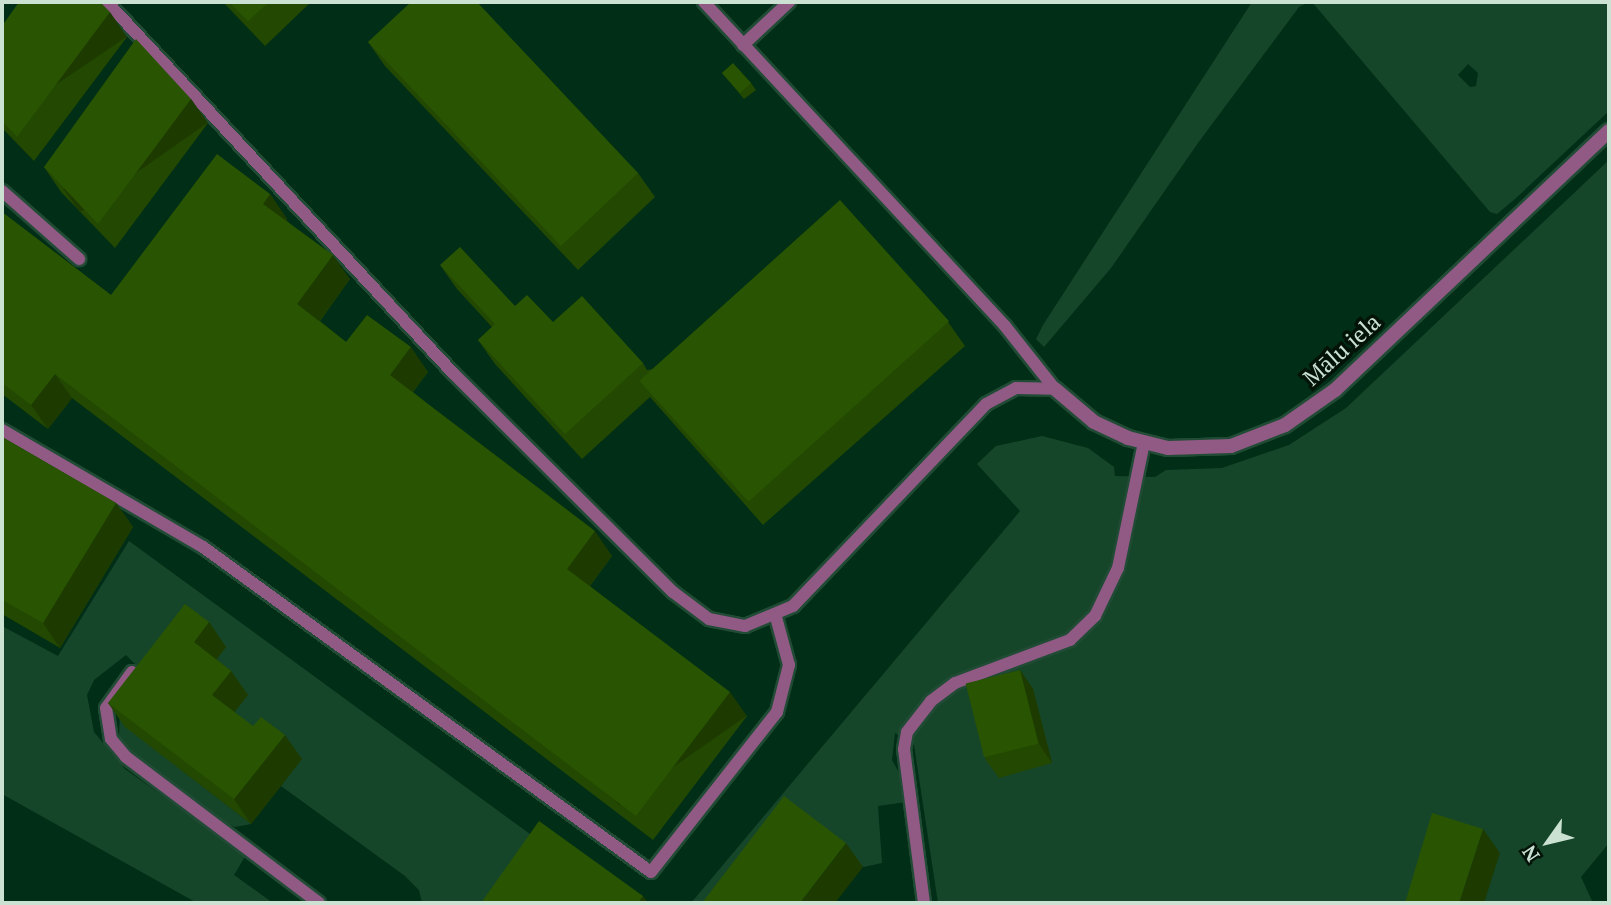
<!DOCTYPE html>
<html>
<head>
<meta charset="utf-8">
<style>
	body { margin:0 }
	#map { position:relative; width:1611px; height:905px; overflow:hidden; background:#012e17; font-family:"PT Serif",serif }
	div>[style] { position:absolute }
	[style*='--x'] { left:calc(var(--x)*1px); top:calc(var(--y)*1px); width:calc(var(--w)*1px); rotate:calc(var(--a)*1deg) }
	.green>* { inset:0; background:#16462a }
	.roads { filter:drop-shadow(2px 0 #214b35) drop-shadow(-2px 0 #214b35) drop-shadow(0 2px #214b35) drop-shadow(0 -2px #214b35) }
	.lane>* { height:12px; margin:-6px; padding:0 6px; transform-origin:6px; border-radius:6px; background:#905a84 }
	.street>* { height:14px; margin:-7px; padding:0 7px; transform-origin:7px; border-radius:7px; background:#905a84 }
	.wall>* { inset:0; background:#234802 }
	.shaded-wall>* { inset:0; background:#1d3b01; transform-origin:0 0 }
	.building>* { inset:0; background:#295402; transform-origin:0 0 }
	span { translate:-50% -50%; white-space:nowrap; text-align:center; line-height:1.15; -webkit-text-stroke:7px #031308; paint-order:stroke }
	.street-label { font-size:23px; color:#cbe2d2 }
	.frame { position:absolute; inset:0; border:4px solid #cbe2d2; pointer-events:none }
	.north { position:absolute; left:1513px; top:807px; width:70px; height:70px; -webkit-text-stroke:5px #031308; paint-order:stroke; rotate:236deg; font-size:19px; font-weight:700; line-height:28px; text-align:center; color:#cbe2d2 }
	.north::after { content:''; display:block; margin:auto; width:24px; height:32px; background:#cbe2d2; clip-path:polygon(50% 0,100% 100%,50% 72%,0 100%) }
</style>
</head>
<body>
<div id="map">
	<div class="green">
		<div style="clip-path:polygon(1252px 2px,1309px 2px,1299px 7px,1198px 143px,1111px 268px,1044px 347px,1036px 339px,1043px 325px)"></div>
		<div style="clip-path:polygon(evenodd,1312px 2px,1609px 2px,1609px 111px,1515px 199px,1497px 214px,1490px 212px,1312px 2px,1468px 64px,1478px 73px,1476px 86px,1470px 87px,1458px 75px,1468px 64px)"></div>
		<div style="clip-path:polygon(1609px 160px,1609px 843px,1581px 877px,1593px 903px,938px 903px,914px 745px,895px 733px,892px 760px,904px 782px,906px 802px,878px 806px,882px 863px,863px 867px,801px 821px,738px 903px,691px 903px,1020px 511px,977px 464px,996px 446px,1042px 436px,1088px 448px,1114px 467px,1115px 476px,1155px 477px,1166px 470px,1222px 468px,1289px 445px,1346px 408px)"></div>
		<div style="clip-path:polygon(129px 541px,549px 848px,509px 903px,422px 903px,419px 890px,405px 876px,281px 786px,301px 759px,126px 727px,251px 824px,235px 827px,219px 820px,128px 751px,119px 737px,120px 711px,141px 670px,126px 655px,94px 680px,87px 695px,94px 732px,125px 769px,246px 855px,234px 875px,273px 903px,197px 903px,2px 794px,2px 626px,58px 656px)"></div>
	</div>
	<div class="roads">
		<div class="lane">
			<div style="--x:107;--y:2;--w:507;--a:47"></div>
			<div style="--x:453;--y:373;--w:310;--a:44.9"></div>
			<div style="--x:673;--y:592;--w:45;--a:36.9"></div>
			<div style="--x:709;--y:619;--w:37;--a:11"></div>
			<div style="--x:745;--y:626;--w:52;--a:-22.6"></div>
			<div style="--x:793;--y:606;--w:279;--a:-46.3"></div>
			<div style="--x:986;--y:404;--w:34;--a:-28"></div>
			<div style="--x:1016;--y:388;--w:39;--a:1"></div>
			<div style="--x:704;--y:2;--w:442;--a:47.1"></div>
			<div style="--x:1005;--y:326;--w:80;--a:51.6"></div>
			<div style="--x:743;--y:45;--w:63;--a:-43.1"></div>
			<div style="--x:2;--y:191;--w:103;--a:41.4"></div>
			<div style="--x:2;--y:430;--w:233;--a:30.2"></div>
			<div style="--x:203;--y:547;--w:553;--a:35.96"></div>
			<div style="--x:651;--y:872;--w:204;--a:-51.8"></div>
			<div style="--x:777;--y:712;--w:49;--a:-75.7"></div>
			<div style="--x:789;--y:665;--w:50;--a:-105.2"></div>
			<div style="--x:132;--y:672;--w:44;--a:125.8"></div>
			<div style="--x:106;--y:708;--w:31;--a:81"></div>
			<div style="--x:111;--y:739;--w:23;--a:50"></div>
			<div style="--x:126;--y:757;--w:242;--a:37.1"></div>
			<div style="--x:924;--y:903;--w:155;--a:-97.4"></div>
			<div style="--x:904;--y:749;--w:17;--a:-80"></div>
			<div style="--x:907;--y:732;--w:39;--a:-52"></div>
			<div style="--x:931;--y:701;--w:30;--a:-37"></div>
			<div style="--x:955;--y:683;--w:123;--a:-20.5"></div>
			<div style="--x:1070;--y:640;--w:35;--a:-44"></div>
			<div style="--x:1095;--y:616;--w:53;--a:-64.4"></div>
			<div style="--x:1118;--y:568;--w:129;--a:-78.3"></div>
		</div>
		<div class="street">
			<div style="--x:1055;--y:389;--w:51;--a:40.2"></div>
			<div style="--x:1094;--y:422;--w:38;--a:25"></div>
			<div style="--x:1128;--y:438;--w:41;--a:14"></div>
			<div style="--x:1168;--y:448;--w:63;--a:-1.8"></div>
			<div style="--x:1231;--y:446;--w:58;--a:-21.3"></div>
			<div style="--x:1285;--y:425;--w:61;--a:-35"></div>
			<div style="--x:1335;--y:390;--w:377;--a:-43.4"></div>
		</div>
	</div>
	<div class="wall">
		<div style="clip-path:polygon(223px 2px,311px 2px,265px 46px)"></div>
		<div style="clip-path:polygon(2px 26px,127px 37px,34px 161px,2px 128px)"></div>
		<div style="clip-path:polygon(368px 42px,638px 173px,655px 197px,578px 270px,385px 66px)"></div>
		<div style="clip-path:polygon(722px 73px,751px 83px,756px 90px,744px 99px)"></div>
		<div style="clip-path:polygon(191px 99px,208px 123px,115px 248px,61px 192px,44px 167px)"></div>
		<div style="clip-path:polygon(270px 194px,287px 219px,286px 220px,350px 279px,320px 321px,346px 342px,428px 372px,413px 392px,612px 556px,590px 586px,747px 716px,653px 840px,72px 398px,48px 429px,2px 394px,2px 212px,111px 295px)"></div>
		<div style="clip-path:polygon(440px 265px,515px 306px,643px 363px,647px 370px,948px 322px,965px 346px,763px 525px,650px 397px,582px 459px,495px 364px,478px 340px,492px 327px,457px 289px)"></div>
		<div style="clip-path:polygon(2px 437px,116px 503px,133px 527px,60px 648px,2px 614px)"></div>
		<div style="clip-path:polygon(209px 622px,226px 647px,216px 659px,231px 671px,248px 695px,234px 712px,253px 726px,302px 759px,251px 824px,125px 727px,108px 703px)"></div>
		<div style="clip-path:polygon(1020px 670px,1033px 689px,1052px 763px,999px 778px,985px 759px)"></div>
	</div>
	<div class="shaded-wall">
		<div style="left:110px;top:12px;width:30px;height:156px;rotate:56deg"></div>
		<div style="left:191px;top:99px;width:29px;height:156px;rotate:55deg"></div>
		<div style="clip-path:polygon(270px 194px,287px 219px,280px 228px,263px 204px)"></div>
		<div style="clip-path:polygon(333px 255px,350px 279px,314px 328px,297px 304px)"></div>
		<div style="clip-path:polygon(411px 347px,428px 372px,407px 399px,390px 375px)"></div>
		<div style="clip-path:polygon(55px 374px,72px 398px,48px 429px,31px 405px)"></div>
		<div style="clip-path:polygon(116px 503px,133px 527px,60px 648px,43px 623px)"></div>
		<div style="clip-path:polygon(595px 531px,612px 556px,584px 593px,567px 569px)"></div>
		<div style="clip-path:polygon(209px 622px,226px 647px,211px 667px,194px 642px)"></div>
		<div style="clip-path:polygon(1020px 670px,1033px 689px,1052px 763px,1039px 744px)"></div>
		<div style="clip-path:polygon(231px 671px,248px 695px,229px 719px,212px 695px)"></div>
		<div style="left:730px;top:692px;width:29px;height:156px;rotate:55deg"></div>
		<div style="clip-path:polygon(285px 735px,302px 759px,251px 824px,234px 799px)"></div>
		<div style="clip-path:polygon(1483px 829px,1500px 853px,1484px 903px,1459px 903px)"></div>
		<div style="clip-path:polygon(846px 843px,863px 867px,835px 903px,800px 903px)"></div>
		<div style="clip-path:polygon(643px 896px,648px 903px,638px 903px)"></div>
	</div>
	<div class="building">
		<div style="clip-path:polygon(19px 2px,100px 2px,110px 12px,17px 137px,2px 121px,2px 26px)"></div>
		<div style="clip-path:polygon(229px 2px,269px 2px,248px 21px)"></div>
		<div style="clip-path:polygon(411px 2px,477px 2px,638px 173px,561px 246px,368px 42px)"></div>
		<div style="clip-path:polygon(136px 39px,191px 99px,98px 224px,44px 167px)"></div>
		<div style="left:733px;top:63px;width:27px;height:15px;rotate:48deg"></div>
		<div style="clip-path:polygon(217px 154px,270px 194px,263px 204px,333px 255px,297px 304px,346px 342px,367px 315px,411px 347px,390px 375px,595px 531px,567px 569px,730px 692px,636px 816px,55px 374px,31px 405px,2px 383px,2px 212px,111px 295px)"></div>
		<div style="left:840px;top:200px;width:163px;height:270px;rotate:48deg"></div>
		<div style="clip-path:polygon(460px 247px,515px 306px,527px 295px,553px 322px,582px 296px,643px 363px,565px 434px,478px 340px,495px 324px,440px 265px)"></div>
		<div style="clip-path:polygon(2px 437px,116px 503px,43px 623px,2px 600px)"></div>
		<div style="clip-path:polygon(185px 604px,209px 622px,194px 642px,231px 671px,212px 695px,253px 726px,261px 717px,285px 735px,234px 799px,108px 703px)"></div>
		<div style="left:1020px;top:670px;width:76px;height:56px;rotate:76deg"></div>
		<div style="clip-path:polygon(784px 796px,846px 843px,800px 903px,702px 903px)"></div>
		<div style="clip-path:polygon(1432px 813px,1483px 829px,1459px 903px,1405px 903px)"></div>
		<div style="clip-path:polygon(539px 821px,643px 896px,638px 903px,481px 903px)"></div>
	</div>
	<div class="street-label">
		<span style="left:1342px;top:350px;rotate:-42deg">Mālu iela</span>
	</div>
	<div class="frame"></div>
	<div class="north">N</div>
</div>
</body>
</html>
